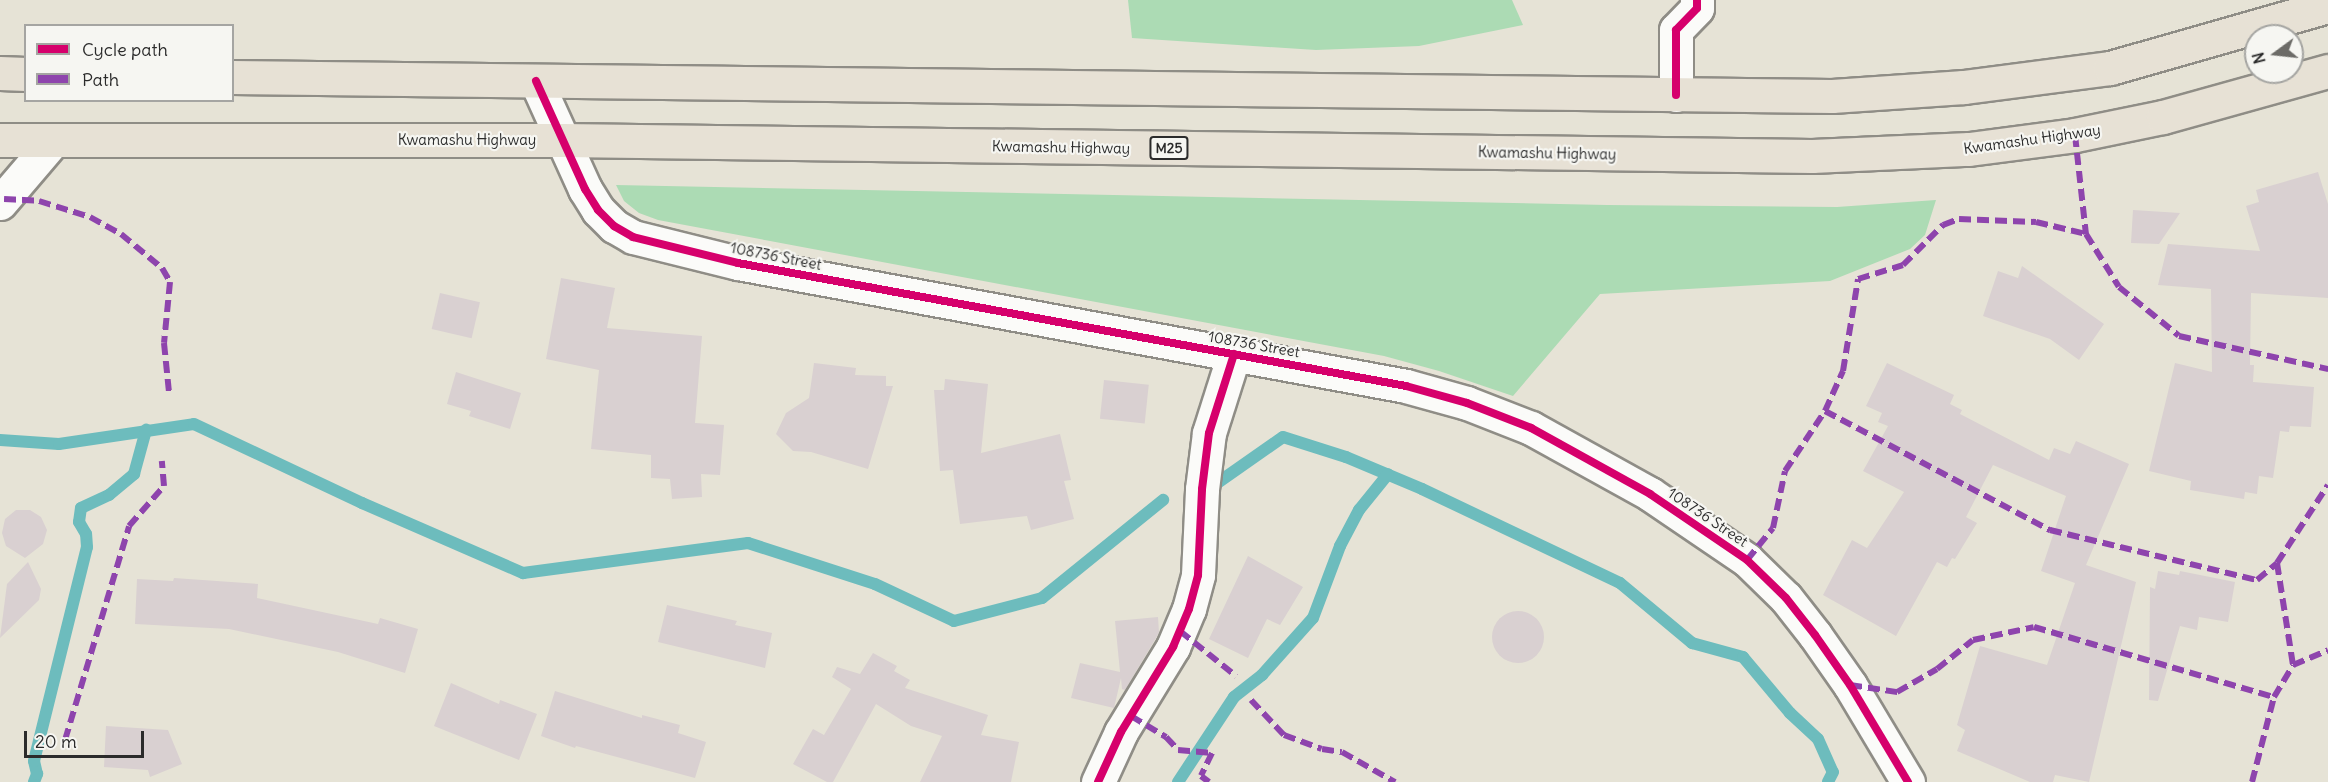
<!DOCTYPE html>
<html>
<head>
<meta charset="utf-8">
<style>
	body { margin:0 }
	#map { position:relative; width:2328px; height:782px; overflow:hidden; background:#e6e3d6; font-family:Delius,sans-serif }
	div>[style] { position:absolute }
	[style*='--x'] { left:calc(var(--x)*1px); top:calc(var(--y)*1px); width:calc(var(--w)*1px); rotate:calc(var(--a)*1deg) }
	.green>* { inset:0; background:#acdbb4 }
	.stream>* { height:12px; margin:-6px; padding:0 6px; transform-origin:6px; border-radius:6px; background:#6dbcbd }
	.building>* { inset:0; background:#d9d0d1; transform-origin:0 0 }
	.round { border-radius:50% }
	.roads { filter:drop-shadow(2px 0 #8f8d86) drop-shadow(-2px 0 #8f8d86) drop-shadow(0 2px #8f8d86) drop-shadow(0 -2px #8f8d86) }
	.minor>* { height:33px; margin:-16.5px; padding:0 16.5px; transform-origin:16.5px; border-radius:16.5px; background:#fbfbf9 }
	.major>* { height:33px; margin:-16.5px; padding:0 16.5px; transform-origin:16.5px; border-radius:16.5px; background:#e7e1d5 }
	.quiet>* { height:6px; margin-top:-3px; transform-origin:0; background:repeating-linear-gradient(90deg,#8e44ad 0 12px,transparent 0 18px) }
	.cycleway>* { height:8px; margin:-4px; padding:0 4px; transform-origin:4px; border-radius:4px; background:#d6006c }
	span { translate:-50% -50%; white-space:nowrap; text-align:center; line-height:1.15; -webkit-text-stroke:4.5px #f6f6f2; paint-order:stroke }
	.shield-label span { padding:2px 4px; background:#f6f6f2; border:2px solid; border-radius:4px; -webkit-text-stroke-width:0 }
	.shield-label { font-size:14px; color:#2b2b2b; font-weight:700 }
	.street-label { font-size:15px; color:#2b2b2b }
	.legend { position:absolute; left:24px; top:24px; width:210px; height:78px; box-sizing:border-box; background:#f6f6f2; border:2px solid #a5a5a2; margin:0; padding:8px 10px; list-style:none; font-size:18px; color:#2b2b2b }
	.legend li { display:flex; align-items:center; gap:12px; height:30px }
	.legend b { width:30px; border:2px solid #a5a5a2 }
	.north { position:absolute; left:2244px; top:24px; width:60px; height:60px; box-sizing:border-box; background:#f6f6f2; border:2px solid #a5a5a2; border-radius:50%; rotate:255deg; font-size:16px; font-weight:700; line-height:24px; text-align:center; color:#2b2b2b }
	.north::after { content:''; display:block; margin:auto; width:21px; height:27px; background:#6c6b67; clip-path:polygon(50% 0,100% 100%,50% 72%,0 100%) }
	.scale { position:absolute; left:24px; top:731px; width:120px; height:27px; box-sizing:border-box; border:3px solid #2b2b2b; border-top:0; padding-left:8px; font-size:18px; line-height:21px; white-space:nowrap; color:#2b2b2b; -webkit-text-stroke:4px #f6f6f2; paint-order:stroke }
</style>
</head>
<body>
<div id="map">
	<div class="green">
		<div style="clip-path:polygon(1128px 0,1512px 0,1523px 25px,1419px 46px,1316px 50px,1132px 38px)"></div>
		<div style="clip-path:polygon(616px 185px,1607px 205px,1837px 207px,1936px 200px,1925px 235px,1910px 249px,1830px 281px,1600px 294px,1513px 396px,1439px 371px,1384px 356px,658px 220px,639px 213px,624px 201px)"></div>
	</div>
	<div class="stream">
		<div style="--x:0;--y:440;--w:59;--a:3.9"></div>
		<div style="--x:59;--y:444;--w:136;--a:-8.4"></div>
		<div style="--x:194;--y:424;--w:186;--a:25.2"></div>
		<div style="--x:362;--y:503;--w:176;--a:23.5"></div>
		<div style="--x:523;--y:573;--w:227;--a:-7.6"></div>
		<div style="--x:748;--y:543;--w:133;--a:17.9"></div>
		<div style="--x:875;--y:584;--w:87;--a:25.1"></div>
		<div style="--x:954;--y:621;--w:91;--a:-14.6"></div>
		<div style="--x:1042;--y:598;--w:156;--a:-39"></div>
		<div style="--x:1213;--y:486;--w:85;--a:-35"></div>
		<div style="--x:1283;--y:437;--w:66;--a:17.6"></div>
		<div style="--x:1346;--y:457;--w:82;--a:22.8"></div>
		<div style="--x:1422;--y:489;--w:219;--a:25.4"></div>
		<div style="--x:1620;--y:583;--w:94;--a:39.8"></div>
		<div style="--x:1692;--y:643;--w:53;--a:15.4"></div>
		<div style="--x:1743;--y:657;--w:73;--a:50"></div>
		<div style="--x:1790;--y:713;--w:38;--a:43"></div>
		<div style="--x:1818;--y:739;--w:36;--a:66"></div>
		<div style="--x:1833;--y:772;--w:11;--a:117"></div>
		<div style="--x:34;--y:782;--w:9;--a:-69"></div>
		<div style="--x:37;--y:774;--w:13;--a:-103"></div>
		<div style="--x:34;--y:761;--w:220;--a:-76.1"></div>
		<div style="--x:87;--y:547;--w:13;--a:-94"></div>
		<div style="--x:86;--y:534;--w:14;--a:-120"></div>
		<div style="--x:79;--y:522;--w:14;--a:-82"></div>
		<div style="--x:81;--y:508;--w:31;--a:-25"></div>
		<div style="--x:109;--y:495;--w:33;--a:-40"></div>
		<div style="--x:134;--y:474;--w:46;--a:-74.7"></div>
		<div style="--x:1178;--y:782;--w:102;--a:-56.6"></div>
		<div style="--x:1234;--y:697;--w:36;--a:-38"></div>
		<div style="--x:1262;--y:675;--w:76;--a:-48.2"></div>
		<div style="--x:1313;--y:618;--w:77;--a:-69.4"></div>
		<div style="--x:1340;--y:546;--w:41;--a:-62.2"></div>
		<div style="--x:1359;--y:510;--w:46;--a:-51.1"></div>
	</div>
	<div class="building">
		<div style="clip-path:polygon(2318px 172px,2328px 204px,2328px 298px,2251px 293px,2250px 365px,2254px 365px,2253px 382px,2314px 387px,2311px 427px,2290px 426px,2289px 432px,2280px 431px,2273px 478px,2259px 476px,2257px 494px,2245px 492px,2244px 499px,2190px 490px,2191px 481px,2149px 471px,2175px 363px,2212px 372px,2211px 289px,2158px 285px,2168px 244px,2260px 251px,2246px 206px,2259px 202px,2256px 190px)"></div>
		<div style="clip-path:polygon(2133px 210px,2180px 213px,2159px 244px,2131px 243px)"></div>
		<div style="clip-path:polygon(2022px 266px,2104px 324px,2079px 360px,2050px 339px,1983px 316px,1998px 271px,2018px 278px)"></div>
		<div style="clip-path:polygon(561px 278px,615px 288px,607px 328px,702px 336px,695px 423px,724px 425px,720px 475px,701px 474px,702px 497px,672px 499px,670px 479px,651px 478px,651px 455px,591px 449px,599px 370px,546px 359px)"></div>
		<div style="left:440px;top:293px;width:41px;height:37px;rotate:13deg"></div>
		<div style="clip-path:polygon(814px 363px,856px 368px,855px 375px,886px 376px,886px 386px,893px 386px,868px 469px,811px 452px,793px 451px,776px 434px,786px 413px,809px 398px)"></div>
		<div style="clip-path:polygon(1887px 363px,1954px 395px,1950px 404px,1962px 410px,1960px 414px,2049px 460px,2054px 448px,2070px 454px,2076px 441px,2129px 464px,2086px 565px,2136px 582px,2089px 782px,2055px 775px,2053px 782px,2030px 782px,1957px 751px,1965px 730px,1957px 725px,1980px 646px,2047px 665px,2075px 583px,2041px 571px,2066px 496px,1993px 465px,1966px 517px,1977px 523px,1955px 559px,1952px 558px,1947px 567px,1937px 562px,1896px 636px,1823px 595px,1852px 540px,1867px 548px,1904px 492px,1863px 471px,1888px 426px,1878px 422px,1882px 413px,1866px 406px)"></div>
		<div style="clip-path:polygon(456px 372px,521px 393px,510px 429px,469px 416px,471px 411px,447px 404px)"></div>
		<div style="clip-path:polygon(945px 379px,988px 384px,981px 453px,1060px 434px,1071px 480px,1064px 481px,1074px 519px,1031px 530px,1027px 516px,960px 524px,953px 470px,940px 471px,934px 390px,944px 390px)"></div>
		<div style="left:1104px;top:380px;width:45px;height:39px;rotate:6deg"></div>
		<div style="clip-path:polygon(16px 510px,30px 510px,41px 517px,47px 530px,43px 544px,25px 558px,6px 546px,2px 533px,5px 519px)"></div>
		<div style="clip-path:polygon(1248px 556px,1303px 587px,1280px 625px,1267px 619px,1248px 658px,1209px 639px)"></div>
		<div style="clip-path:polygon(28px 562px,41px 589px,39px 600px,0 638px,7px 584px)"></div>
		<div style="clip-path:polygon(2158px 571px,2179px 575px,2180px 571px,2235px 582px,2228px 622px,2199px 617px,2197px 630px,2180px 626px,2158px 701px,2149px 700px,2150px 587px,2155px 589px)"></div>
		<div style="clip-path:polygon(174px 578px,258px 584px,257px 598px,378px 624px,380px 618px,418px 629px,405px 673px,338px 652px,229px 629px,135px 624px,137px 579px,173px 581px)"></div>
		<div style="clip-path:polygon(667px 605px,737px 621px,735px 625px,772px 633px,765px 668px,658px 642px)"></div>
		<div class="round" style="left:1492px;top:611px;width:52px;height:52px"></div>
		<div style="clip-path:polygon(1158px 617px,1159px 632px,1156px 638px,1125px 690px,1122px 689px,1121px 678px,1114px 708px,1071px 698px,1080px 663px,1120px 672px,1115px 621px)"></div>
		<div style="clip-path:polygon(873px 653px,897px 666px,894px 671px,910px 680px,905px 688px,988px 715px,981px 735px,1019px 742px,1011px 782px,920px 782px,942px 736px,911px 726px,876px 704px,833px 782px,827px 782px,793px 764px,813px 729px,824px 735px,851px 689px,832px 677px,837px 667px,860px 674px)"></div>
		<div style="clip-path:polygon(451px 683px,499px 704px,500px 700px,537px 714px,519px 760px,434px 726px)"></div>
		<div style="clip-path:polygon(555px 691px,642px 718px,642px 715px,680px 725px,678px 733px,706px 742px,695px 778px,576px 746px,575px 748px,541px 736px)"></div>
		<div style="clip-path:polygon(106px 726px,168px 730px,182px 764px,150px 777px,148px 770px,104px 767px)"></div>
	</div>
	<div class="roads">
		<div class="minor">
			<div style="--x:536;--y:81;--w:119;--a:65.6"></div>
			<div style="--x:585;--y:189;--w:25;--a:58"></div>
			<div style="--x:598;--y:210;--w:23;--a:45"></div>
			<div style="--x:614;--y:226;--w:22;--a:30"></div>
			<div style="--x:633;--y:237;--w:108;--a:13.9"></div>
			<div style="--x:738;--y:263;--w:679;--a:10.43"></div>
			<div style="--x:1406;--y:386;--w:63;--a:15.6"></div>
			<div style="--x:1467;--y:403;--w:69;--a:21.3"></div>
			<div style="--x:1531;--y:428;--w:136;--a:29"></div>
			<div style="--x:1650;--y:494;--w:117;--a:34.2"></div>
			<div style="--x:1747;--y:560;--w:54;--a:44.3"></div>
			<div style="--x:1786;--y:598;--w:47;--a:51.9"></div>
			<div style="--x:1815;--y:635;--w:61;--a:55"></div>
			<div style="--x:1850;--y:685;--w:113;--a:59.1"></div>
			<div style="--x:1676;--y:95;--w:65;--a:-90"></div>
			<div style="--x:1676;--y:30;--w:30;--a:-46"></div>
			<div style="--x:1697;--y:8;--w:8;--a:-90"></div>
			<div style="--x:0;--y:203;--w:82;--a:-49.5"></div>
			<div style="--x:1098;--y:782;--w:55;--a:-65.3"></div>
			<div style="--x:1121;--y:732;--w:100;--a:-58.5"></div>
			<div style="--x:1173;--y:647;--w:41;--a:-67.2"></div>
			<div style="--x:1189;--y:609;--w:35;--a:-75"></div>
			<div style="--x:1198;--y:575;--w:86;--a:-87.3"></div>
			<div style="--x:1202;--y:489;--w:56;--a:-82.9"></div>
			<div style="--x:1209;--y:433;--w:83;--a:-72.4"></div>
		</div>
		<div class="major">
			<div style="--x:0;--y:73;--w:26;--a:2"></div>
			<div style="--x:232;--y:77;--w:1600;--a:0.68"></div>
			<div style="--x:1832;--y:96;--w:132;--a:-3.9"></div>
			<div style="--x:1964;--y:87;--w:147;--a:-7.4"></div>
			<div style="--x:2110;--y:68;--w:227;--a:-15.9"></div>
			<div style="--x:0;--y:140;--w:562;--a:0"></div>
			<div style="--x:562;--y:140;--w:1250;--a:0.73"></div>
			<div style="--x:1812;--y:156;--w:157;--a:-2.6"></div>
			<div style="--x:1969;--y:149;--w:107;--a:-7.5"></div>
			<div style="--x:2075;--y:135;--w:90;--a:-11.6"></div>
			<div style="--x:2163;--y:117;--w:171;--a:-15.6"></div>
		</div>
	</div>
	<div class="quiet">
		<div style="--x:2075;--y:135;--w:100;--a:83.7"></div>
		<div style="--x:2086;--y:234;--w:62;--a:58.1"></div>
		<div style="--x:2119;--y:287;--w:77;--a:39.2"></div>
		<div style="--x:2179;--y:336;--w:153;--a:12.5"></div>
		<div style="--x:4;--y:199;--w:35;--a:3"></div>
		<div style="--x:39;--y:201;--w:53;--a:17.4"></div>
		<div style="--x:90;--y:217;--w:35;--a:29"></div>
		<div style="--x:121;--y:234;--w:53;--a:39.7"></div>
		<div style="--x:162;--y:268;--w:16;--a:60"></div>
		<div style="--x:170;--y:282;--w:61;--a:95.6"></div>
		<div style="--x:164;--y:343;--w:49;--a:84.2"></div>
		<div style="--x:1825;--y:411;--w:44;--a:-65.8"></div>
		<div style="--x:1843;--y:371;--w:93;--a:-80.7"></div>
		<div style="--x:1858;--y:279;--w:47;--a:-17.3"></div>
		<div style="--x:1903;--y:265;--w:57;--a:-45"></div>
		<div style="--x:1943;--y:225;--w:17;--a:-21"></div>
		<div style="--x:1959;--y:219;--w:77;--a:2.2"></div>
		<div style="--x:2036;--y:222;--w:51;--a:13.5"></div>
		<div style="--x:1747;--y:560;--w:41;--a:-50.9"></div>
		<div style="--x:1773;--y:528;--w:58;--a:-78.1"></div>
		<div style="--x:1785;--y:471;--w:72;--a:-56.3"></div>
		<div style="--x:1825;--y:411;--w:255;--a:27.9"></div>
		<div style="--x:2050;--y:530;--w:213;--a:13.6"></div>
		<div style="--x:2257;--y:580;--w:26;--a:-40"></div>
		<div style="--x:2277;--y:563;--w:93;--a:-56.8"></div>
		<div style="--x:2277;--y:563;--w:103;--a:81.1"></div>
		<div style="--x:1180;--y:631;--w:72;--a:38.8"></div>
		<div style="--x:1850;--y:685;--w:48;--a:8.5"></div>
		<div style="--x:1897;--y:692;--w:46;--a:-29.9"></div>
		<div style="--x:1937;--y:669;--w:46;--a:-38.9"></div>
		<div style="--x:1973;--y:640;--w:62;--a:-12"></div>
		<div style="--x:2034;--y:627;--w:250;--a:16.3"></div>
		<div style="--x:1251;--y:700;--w:48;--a:46.7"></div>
		<div style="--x:1284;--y:735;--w:40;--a:20.2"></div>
		<div style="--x:1322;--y:749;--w:20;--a:9"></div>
		<div style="--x:1342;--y:752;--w:61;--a:29.5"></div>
		<div style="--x:1131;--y:716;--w:41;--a:31"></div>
		<div style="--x:1166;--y:737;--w:18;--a:47"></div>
		<div style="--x:1178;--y:750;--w:34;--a:5"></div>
		<div style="--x:1212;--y:753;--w:25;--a:116"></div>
		<div style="--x:1201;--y:776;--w:10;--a:37"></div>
		<div style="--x:65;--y:740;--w:223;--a:-73.3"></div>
		<div style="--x:129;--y:526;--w:53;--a:-48.8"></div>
		<div style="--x:164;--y:486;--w:25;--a:-95"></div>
		<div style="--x:2252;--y:782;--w:88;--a:-75.5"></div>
		<div style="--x:2274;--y:697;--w:37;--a:-59"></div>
		<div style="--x:2293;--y:665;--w:38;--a:-23"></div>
	</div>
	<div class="cycleway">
		<div style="--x:536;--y:81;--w:119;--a:65.6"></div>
		<div style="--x:585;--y:189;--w:25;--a:58"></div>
		<div style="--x:598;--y:210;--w:23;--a:45"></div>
		<div style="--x:614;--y:226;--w:22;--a:30"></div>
		<div style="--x:633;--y:237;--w:108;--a:13.9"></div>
		<div style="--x:738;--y:263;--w:679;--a:10.43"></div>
		<div style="--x:1406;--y:386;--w:63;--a:15.6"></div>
		<div style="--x:1467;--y:403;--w:69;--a:21.3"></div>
		<div style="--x:1531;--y:428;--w:136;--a:29"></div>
		<div style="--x:1650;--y:494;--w:117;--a:34.2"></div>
		<div style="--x:1747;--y:560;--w:54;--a:44.3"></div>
		<div style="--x:1786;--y:598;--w:47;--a:51.9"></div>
		<div style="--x:1815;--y:635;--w:61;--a:55"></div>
		<div style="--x:1850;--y:685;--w:113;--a:59.1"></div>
		<div style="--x:1676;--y:95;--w:65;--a:-90"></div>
		<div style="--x:1676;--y:30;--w:30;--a:-46"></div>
		<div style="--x:1697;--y:8;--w:8;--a:-90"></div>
		<div style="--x:1098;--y:782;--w:55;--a:-65.3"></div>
		<div style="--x:1121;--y:732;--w:100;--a:-58.5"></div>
		<div style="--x:1173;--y:647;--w:41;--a:-67.2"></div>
		<div style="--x:1189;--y:609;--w:35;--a:-75"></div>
		<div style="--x:1198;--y:575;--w:86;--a:-87.3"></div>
		<div style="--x:1202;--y:489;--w:56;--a:-82.9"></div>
		<div style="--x:1209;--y:433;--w:83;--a:-72.4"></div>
	</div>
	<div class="shield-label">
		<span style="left:1169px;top:148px">M25</span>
	</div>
	<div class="street-label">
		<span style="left:2032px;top:139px;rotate:-8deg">Kwamashu Highway</span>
		<span style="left:467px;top:140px">Kwamashu Highway</span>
		<span style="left:1061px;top:147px;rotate:1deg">Kwamashu Highway</span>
		<span style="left:1547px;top:153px;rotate:1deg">Kwamashu Highway</span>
		<span style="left:776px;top:256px;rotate:11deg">108736 Street</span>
		<span style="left:1254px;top:344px;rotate:10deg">108736 Street</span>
		<span style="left:1708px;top:517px;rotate:34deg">108736 Street</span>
	</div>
	<ul class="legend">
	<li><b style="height:8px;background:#d6006c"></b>Cycle path</li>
	<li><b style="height:8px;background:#8e44ad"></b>Path</li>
	</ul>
	<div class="north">N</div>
	<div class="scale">20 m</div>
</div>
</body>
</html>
